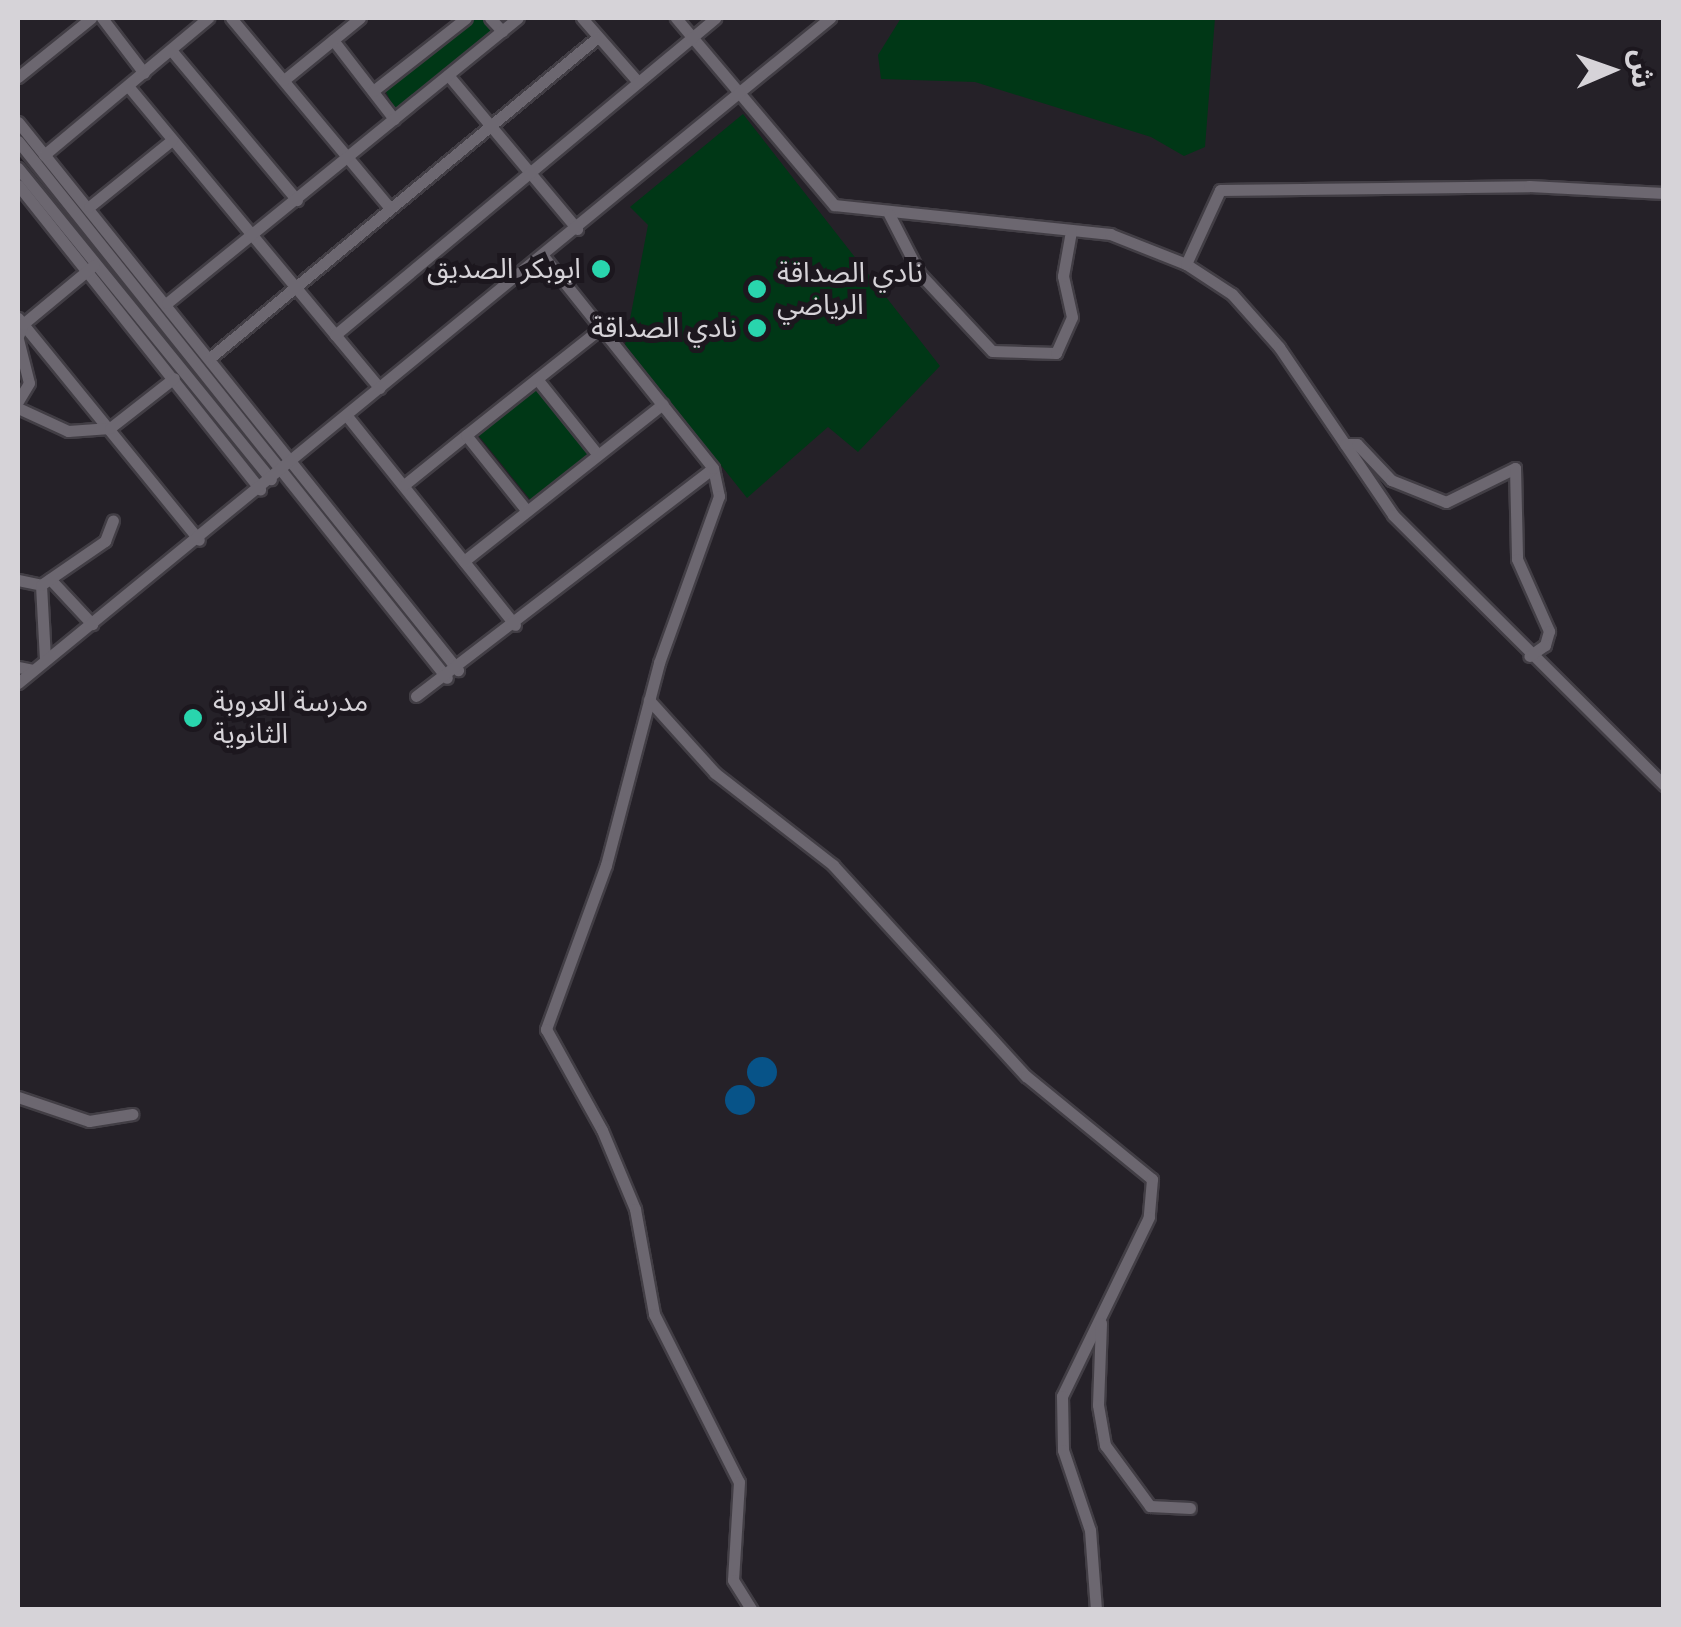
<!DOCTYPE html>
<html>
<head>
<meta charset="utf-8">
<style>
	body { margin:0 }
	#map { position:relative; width:1681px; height:1627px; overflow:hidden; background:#252128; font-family:"Varela Round","Noto Sans Arabic",sans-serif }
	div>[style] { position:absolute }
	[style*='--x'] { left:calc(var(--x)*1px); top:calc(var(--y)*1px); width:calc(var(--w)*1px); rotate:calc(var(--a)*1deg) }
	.green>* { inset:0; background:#003716; transform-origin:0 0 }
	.water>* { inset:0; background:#075388 }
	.round { border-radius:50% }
	.roads { filter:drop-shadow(2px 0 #423e45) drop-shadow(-2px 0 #423e45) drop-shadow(0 2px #423e45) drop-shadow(0 -2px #423e45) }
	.minor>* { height:11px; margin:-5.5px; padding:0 5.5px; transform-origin:5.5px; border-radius:5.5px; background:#6c6770 }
	.dots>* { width:28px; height:28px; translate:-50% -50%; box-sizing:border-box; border:5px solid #1c171e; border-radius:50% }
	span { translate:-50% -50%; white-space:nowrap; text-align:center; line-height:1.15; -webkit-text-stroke:10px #1c171e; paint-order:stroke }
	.poi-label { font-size:28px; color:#d6d3d8 }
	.right { translate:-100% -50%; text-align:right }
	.left { translate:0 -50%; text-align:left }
	.frame { position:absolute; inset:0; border:20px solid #d6d3d8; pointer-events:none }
	.north { position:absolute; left:1561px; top:20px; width:100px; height:100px; -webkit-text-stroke:8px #1c171e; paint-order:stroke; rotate:88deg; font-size:28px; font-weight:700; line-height:40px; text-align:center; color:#d6d3d8 }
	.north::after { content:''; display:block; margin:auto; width:35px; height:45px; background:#d6d3d8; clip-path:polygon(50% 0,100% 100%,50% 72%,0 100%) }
</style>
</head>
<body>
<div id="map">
	<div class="green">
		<div style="clip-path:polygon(470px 18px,487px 18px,494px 30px,395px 110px,384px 88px)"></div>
		<div style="clip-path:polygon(901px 18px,1215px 18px,1205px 147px,1184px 156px,1151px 137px,975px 82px,881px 79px,878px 55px)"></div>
		<div style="clip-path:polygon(743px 114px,940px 366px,858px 452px,828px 427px,747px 498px,625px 345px,648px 225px,630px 207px)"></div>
		<div style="left:537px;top:384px;width:88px;height:78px;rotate:51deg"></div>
	</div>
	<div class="water">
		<div class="round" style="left:747px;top:1057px;width:30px;height:30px"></div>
		<div class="round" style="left:725px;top:1085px;width:30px;height:30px"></div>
	</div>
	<div class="roads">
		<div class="minor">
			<div style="--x:102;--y:18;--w:69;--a:52.6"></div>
			<div style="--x:231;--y:18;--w:246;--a:50.1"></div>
			<div style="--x:490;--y:18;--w:18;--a:47"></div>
			<div style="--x:582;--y:18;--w:85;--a:48.8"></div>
			<div style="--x:676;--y:18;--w:245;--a:49.8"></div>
			<div style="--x:834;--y:205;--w:278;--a:6"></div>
			<div style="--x:1110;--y:234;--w:82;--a:21.5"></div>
			<div style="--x:1186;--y:264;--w:55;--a:33.1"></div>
			<div style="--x:1232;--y:294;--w:71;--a:48.4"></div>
			<div style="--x:1279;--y:347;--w:203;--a:55.8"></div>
			<div style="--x:1393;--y:515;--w:383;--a:44.9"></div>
			<div style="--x:333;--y:40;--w:100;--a:52.3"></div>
			<div style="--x:171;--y:50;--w:196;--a:50"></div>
			<div style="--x:448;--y:75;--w:201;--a:50"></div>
			<div style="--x:18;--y:77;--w:94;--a:-38.9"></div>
			<div style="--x:284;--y:80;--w:98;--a:-39.2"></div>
			<div style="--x:128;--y:86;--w:393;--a:50.2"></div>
			<div style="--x:373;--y:91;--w:118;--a:-38.1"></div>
			<div style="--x:18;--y:122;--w:703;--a:51.24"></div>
			<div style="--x:18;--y:141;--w:687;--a:51.38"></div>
			<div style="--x:44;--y:155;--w:214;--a:-39.9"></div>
			<div style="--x:18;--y:168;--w:401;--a:50.9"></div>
			<div style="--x:18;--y:185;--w:389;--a:51.5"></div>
			<div style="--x:89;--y:207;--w:107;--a:-38.9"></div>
			<div style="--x:889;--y:214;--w:68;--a:62.7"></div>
			<div style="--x:920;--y:274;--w:105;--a:46.9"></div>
			<div style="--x:992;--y:351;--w:64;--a:1.8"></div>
			<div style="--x:1056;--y:353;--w:39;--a:-66"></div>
			<div style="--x:1072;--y:317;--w:42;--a:-102.4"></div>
			<div style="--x:1063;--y:276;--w:46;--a:-79.9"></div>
			<div style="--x:1186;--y:264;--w:81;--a:-65.3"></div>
			<div style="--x:1220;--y:190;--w:309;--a:-0.7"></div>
			<div style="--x:1529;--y:186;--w:135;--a:3"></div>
			<div style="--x:167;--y:303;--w:452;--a:-39.1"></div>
			<div style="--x:18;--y:318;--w:286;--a:50.8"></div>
			<div style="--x:335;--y:335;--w:495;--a:-39.8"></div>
			<div style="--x:18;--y:336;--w:13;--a:-67"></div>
			<div style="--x:23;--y:324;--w:92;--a:-39.7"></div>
			<div style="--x:18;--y:339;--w:45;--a:76"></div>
			<div style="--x:29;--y:383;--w:21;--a:121"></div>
			<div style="--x:211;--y:357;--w:502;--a:-39.59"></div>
			<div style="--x:537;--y:379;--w:97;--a:51.2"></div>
			<div style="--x:18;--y:408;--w:55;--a:24.7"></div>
			<div style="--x:68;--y:431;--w:42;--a:-4.1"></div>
			<div style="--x:110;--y:428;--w:81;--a:-38"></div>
			<div style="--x:347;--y:416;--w:268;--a:51.2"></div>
			<div style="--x:1345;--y:444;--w:12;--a:0"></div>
			<div style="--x:1357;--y:444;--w:50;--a:46.6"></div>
			<div style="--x:1391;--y:480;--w:59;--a:21.8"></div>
			<div style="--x:1446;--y:502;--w:77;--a:-26.2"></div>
			<div style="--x:1515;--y:468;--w:91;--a:88.7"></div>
			<div style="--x:1517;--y:559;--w:79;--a:66"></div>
			<div style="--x:1549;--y:631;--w:15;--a:106"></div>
			<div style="--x:1545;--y:645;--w:19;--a:145"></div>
			<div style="--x:713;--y:468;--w:29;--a:78"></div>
			<div style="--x:719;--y:496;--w:177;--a:109.8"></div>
			<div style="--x:659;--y:663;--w:209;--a:104.7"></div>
			<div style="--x:606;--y:865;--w:175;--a:110.1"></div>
			<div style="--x:546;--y:1029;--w:115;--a:61"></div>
			<div style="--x:602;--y:1130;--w:86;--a:67.3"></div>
			<div style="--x:635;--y:1209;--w:107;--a:79.7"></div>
			<div style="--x:654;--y:1314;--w:188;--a:63.2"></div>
			<div style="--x:739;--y:1482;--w:98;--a:93.5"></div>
			<div style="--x:733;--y:1580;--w:36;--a:58"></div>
			<div style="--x:404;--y:485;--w:80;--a:-38.9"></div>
			<div style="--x:527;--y:511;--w:97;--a:-128.8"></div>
			<div style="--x:466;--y:435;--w:172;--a:-38.4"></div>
			<div style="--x:464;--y:561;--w:253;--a:-38.3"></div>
			<div style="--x:50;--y:579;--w:62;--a:47"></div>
			<div style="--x:18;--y:580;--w:24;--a:12"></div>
			<div style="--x:41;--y:585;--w:75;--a:86.9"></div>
			<div style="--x:41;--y:585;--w:78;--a:-34.5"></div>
			<div style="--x:105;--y:541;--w:22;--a:-69"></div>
			<div style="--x:18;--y:667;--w:15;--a:11"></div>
			<div style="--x:18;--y:683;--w:1050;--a:-39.32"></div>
			<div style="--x:416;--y:696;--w:374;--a:-37.5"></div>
			<div style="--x:713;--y:468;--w:272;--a:-128.7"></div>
			<div style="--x:649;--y:700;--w:98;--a:47.9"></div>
			<div style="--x:715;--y:773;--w:150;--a:37.9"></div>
			<div style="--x:833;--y:865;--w:286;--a:47.6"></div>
			<div style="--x:1026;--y:1076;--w:163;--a:39.3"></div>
			<div style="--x:1152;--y:1179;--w:38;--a:95"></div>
			<div style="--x:1149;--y:1217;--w:199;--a:115.9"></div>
			<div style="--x:1062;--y:1396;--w:54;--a:88.9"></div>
			<div style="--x:1063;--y:1450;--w:84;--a:71.4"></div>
			<div style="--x:1090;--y:1530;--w:80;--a:85.7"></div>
			<div style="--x:18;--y:1097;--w:75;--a:18.7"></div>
			<div style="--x:89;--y:1121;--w:44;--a:-9.2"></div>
			<div style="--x:1101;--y:1323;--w:82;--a:92.1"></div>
			<div style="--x:1098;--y:1405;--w:41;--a:80.1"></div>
			<div style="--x:1105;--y:1445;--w:76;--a:53.6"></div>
			<div style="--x:1150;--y:1506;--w:40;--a:2.9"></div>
		</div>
	</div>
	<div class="dots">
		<div style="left:601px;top:269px;background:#29d5ad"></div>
		<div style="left:757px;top:289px;background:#29d5ad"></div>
		<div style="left:757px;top:328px;background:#29d5ad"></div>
		<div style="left:193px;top:718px;background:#29d5ad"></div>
	</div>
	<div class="poi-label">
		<span class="right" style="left:581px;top:269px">ابوبكر الصديق</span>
		<span class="left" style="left:777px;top:289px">نادي الصداقة<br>الرياضي</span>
		<span class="right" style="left:737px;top:328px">نادي الصداقة</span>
		<span class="left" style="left:213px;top:718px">مدرسة العروبة<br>الثانوية</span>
	</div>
	<div class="frame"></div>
	<div class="north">ش</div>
</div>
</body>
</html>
